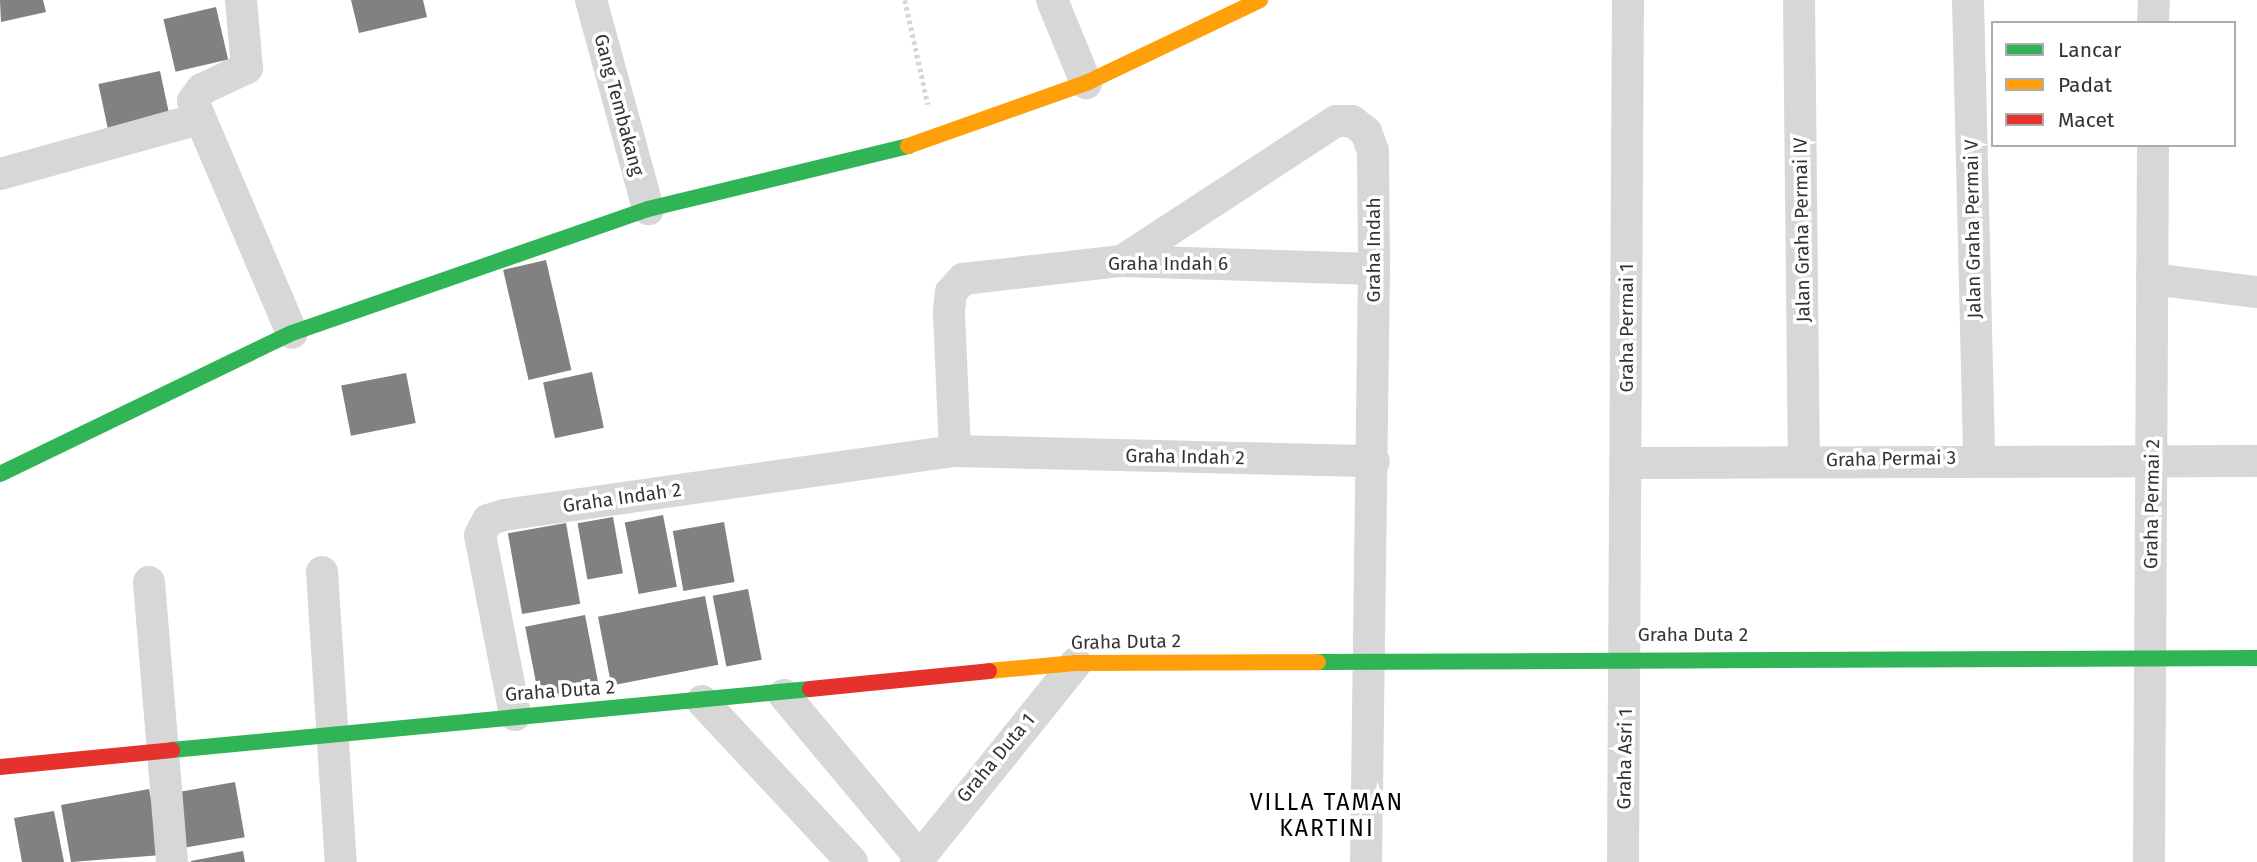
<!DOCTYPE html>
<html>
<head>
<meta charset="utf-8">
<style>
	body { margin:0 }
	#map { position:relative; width:2257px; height:862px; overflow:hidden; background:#fff; font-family:"Fira Sans",sans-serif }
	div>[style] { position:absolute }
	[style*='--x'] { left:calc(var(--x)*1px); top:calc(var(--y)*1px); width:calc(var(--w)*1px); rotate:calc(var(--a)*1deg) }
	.building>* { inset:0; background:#818181; transform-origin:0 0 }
	.path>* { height:4.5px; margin-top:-2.25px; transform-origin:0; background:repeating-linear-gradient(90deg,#d6d6d6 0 3.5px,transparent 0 7px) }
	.street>* { height:32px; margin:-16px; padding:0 16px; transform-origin:16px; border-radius:16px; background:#d7d7d7 }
	.fast>* { height:16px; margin:-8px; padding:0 8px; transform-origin:8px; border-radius:8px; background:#30b455 }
	.slow>* { height:16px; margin:-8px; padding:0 8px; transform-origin:8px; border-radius:8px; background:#ff9f0a }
	.jam>* { height:16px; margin:-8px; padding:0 8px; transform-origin:8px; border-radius:8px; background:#e5322d }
	span { translate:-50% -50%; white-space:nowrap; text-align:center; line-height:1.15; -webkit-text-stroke:7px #fff; paint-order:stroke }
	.street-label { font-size:19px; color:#333 }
	.quarter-label { font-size:23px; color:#000; letter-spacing:2px }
	.legend { position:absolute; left:1991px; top:21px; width:245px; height:126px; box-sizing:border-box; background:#fff; border:2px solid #adadad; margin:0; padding:9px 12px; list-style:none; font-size:21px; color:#333 }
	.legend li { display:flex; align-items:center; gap:14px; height:35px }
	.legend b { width:35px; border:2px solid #adadad }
</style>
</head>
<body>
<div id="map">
	<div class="building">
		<div style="clip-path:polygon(0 0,43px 0,46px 12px,1px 22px)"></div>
		<div style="clip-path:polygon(351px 0,423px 0,427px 17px,359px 33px)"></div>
		<div style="left:216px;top:7px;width:54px;height:54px;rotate:77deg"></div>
		<div style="left:160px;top:71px;width:51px;height:63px;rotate:78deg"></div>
		<div style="left:546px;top:260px;width:113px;height:44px;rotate:77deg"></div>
		<div style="left:592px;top:372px;width:57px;height:50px;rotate:78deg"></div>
		<div style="left:406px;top:373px;width:51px;height:66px;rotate:79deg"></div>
		<div style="left:663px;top:515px;width:73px;height:39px;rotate:79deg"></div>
		<div style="left:613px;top:517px;width:57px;height:36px;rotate:80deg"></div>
		<div style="left:724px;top:522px;width:61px;height:52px;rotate:80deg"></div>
		<div style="left:566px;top:523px;width:82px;height:59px;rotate:80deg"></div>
		<div style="left:748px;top:589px;width:72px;height:36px;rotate:79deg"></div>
		<div style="left:705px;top:596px;width:70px;height:109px;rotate:79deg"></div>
		<div style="left:585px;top:615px;width:75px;height:61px;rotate:79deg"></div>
		<div style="left:235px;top:782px;width:56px;height:60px;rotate:80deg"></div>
		<div style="clip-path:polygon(149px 789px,162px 855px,71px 862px,61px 805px)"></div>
		<div style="clip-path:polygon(54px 811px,64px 862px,22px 862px,14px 818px)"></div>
		<div style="clip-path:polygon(243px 851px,245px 862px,191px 862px,191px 861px)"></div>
	</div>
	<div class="path">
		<div style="--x:905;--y:0;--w:107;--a:77.6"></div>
	</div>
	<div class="street">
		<div style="--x:241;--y:0;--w:68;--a:85"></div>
		<div style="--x:247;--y:68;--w:50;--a:155"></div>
		<div style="--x:202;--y:89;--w:15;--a:127"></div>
		<div style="--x:193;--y:101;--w:252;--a:66.9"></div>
		<div style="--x:591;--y:0;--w:217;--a:74.7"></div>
		<div style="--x:1052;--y:0;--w:90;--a:67.7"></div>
		<div style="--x:1799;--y:0;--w:460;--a:89.4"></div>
		<div style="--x:1968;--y:0;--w:457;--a:88.6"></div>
		<div style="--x:2153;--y:23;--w:23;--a:-88"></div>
		<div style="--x:0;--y:174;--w:205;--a:-15.5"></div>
		<div style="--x:1122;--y:261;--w:256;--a:-33.2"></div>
		<div style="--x:1336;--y:121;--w:16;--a:0"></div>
		<div style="--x:1352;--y:121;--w:18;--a:38"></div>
		<div style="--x:1366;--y:132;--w:20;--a:70"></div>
		<div style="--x:1373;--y:151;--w:118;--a:89.5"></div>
		<div style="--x:1374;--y:269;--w:593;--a:90.77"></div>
		<div style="--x:2152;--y:279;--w:106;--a:7.1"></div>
		<div style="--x:955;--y:451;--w:140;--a:-92.5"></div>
		<div style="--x:949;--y:311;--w:19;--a:-84"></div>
		<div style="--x:951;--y:292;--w:18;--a:-47"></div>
		<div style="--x:963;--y:279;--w:160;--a:-6.5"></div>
		<div style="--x:1122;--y:261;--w:252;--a:1.8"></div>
		<div style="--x:1628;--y:463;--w:629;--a:-0.18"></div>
		<div style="--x:322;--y:572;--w:291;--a:86.3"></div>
		<div style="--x:149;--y:582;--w:281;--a:85.3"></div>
		<div style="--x:784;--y:695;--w:207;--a:50.1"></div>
		<div style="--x:702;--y:701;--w:220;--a:47"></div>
		<div style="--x:515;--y:715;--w:183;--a:-101"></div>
		<div style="--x:480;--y:535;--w:17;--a:-62"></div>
		<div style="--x:488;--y:520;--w:17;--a:-17"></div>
		<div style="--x:504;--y:515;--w:456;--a:-8.1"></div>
		<div style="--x:955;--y:451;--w:419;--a:1.4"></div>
		<div style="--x:916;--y:862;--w:255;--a:-51.2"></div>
		<div style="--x:1623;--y:862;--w:862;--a:-89.67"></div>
		<div style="--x:2149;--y:862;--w:717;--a:-89.68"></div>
	</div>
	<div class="fast">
		<div style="--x:0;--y:474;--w:324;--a:-25.8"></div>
		<div style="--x:292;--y:333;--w:377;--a:-19.2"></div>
		<div style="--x:648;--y:209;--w:268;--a:-13.6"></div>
		<div style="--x:1318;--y:662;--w:939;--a:-0.24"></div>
		<div style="--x:172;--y:750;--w:641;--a:-5.46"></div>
	</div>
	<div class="slow">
		<div style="--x:908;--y:146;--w:189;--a:-19.5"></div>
		<div style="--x:1086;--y:83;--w:193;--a:-25.5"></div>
		<div style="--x:989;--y:671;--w:87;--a:-5.3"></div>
		<div style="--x:1076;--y:663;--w:242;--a:-0.2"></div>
	</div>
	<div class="jam">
		<div style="--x:810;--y:689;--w:180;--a:-5.7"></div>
		<div style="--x:0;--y:767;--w:173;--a:-5.6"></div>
	</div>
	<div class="street-label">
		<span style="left:619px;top:105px;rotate:75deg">Gang Tembakang</span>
		<span style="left:1973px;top:229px;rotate:-91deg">Jalan Graha Permai V</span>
		<span style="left:1802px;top:230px;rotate:-91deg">Jalan Graha Permai IV</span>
		<span style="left:1374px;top:250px;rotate:-90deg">Graha Indah</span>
		<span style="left:1168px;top:264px">Graha Indah 6</span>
		<span style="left:1627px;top:328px;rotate:-90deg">Graha Permai 1</span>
		<span style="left:1185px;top:457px;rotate:1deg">Graha Indah 2</span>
		<span style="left:1891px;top:459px;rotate:-1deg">Graha Permai 3</span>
		<span style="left:622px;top:498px;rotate:-8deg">Graha Indah 2</span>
		<span style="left:2152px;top:504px;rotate:-89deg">Graha Permai 2</span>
		<span style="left:1693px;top:635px">Graha Duta 2</span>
		<span style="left:1126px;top:642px;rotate:-1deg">Graha Duta 2</span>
		<span style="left:560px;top:691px;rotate:-4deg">Graha Duta 2</span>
		<span style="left:996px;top:758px;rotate:-50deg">Graha Duta 1</span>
		<span style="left:1625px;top:759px;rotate:-89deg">Graha Asri 1</span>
	</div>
	<div class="quarter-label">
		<span style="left:1327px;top:815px">VILLA TAMAN<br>KARTINI</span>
	</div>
	<ul class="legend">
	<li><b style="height:9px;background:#30b455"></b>Lancar</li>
	<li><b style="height:9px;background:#ff9f0a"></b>Padat</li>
	<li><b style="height:9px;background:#e5322d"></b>Macet</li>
	</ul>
</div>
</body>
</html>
